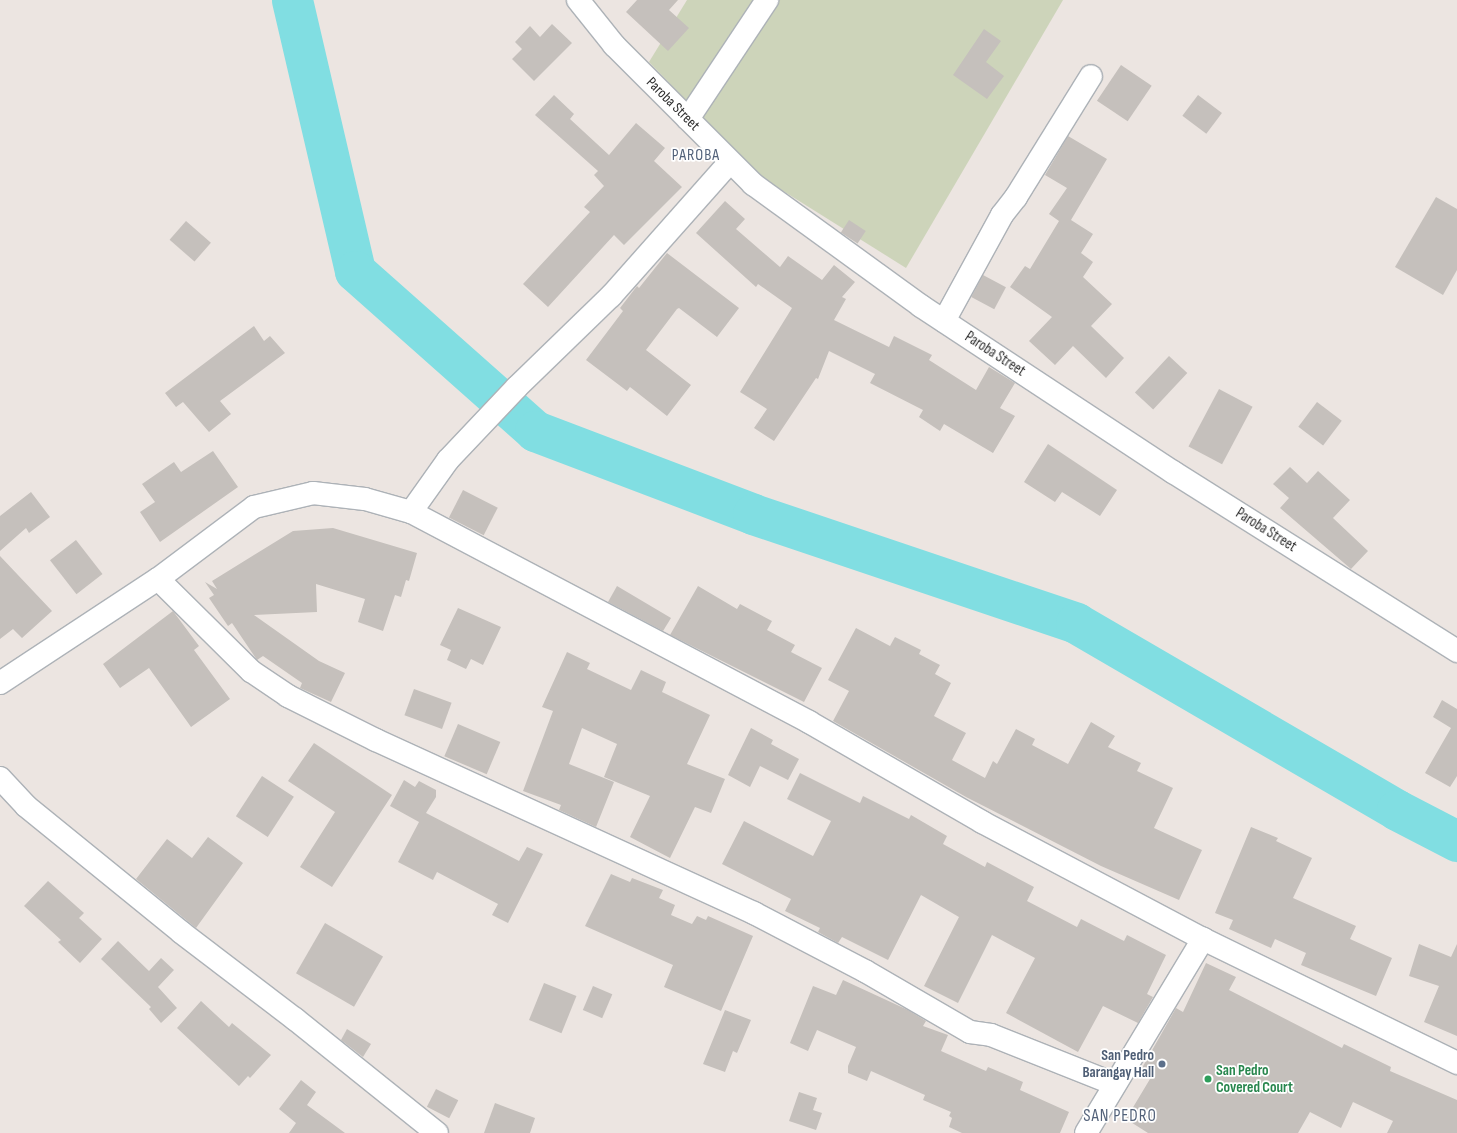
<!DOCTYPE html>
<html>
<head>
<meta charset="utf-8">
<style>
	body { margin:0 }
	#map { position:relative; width:1457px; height:1133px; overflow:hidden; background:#ece5e1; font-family:"Sofia Sans Condensed",sans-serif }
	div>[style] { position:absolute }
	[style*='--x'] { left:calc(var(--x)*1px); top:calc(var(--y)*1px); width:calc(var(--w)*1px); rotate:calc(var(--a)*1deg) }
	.cemetery>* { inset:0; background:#cdd4ba }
	.river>* { height:41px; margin:-20.5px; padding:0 20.5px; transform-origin:20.5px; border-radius:20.5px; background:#81dee2 }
	.building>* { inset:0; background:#c5c0bc; transform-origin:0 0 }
	.roads { filter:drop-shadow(1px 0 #adb2b7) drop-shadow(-1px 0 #adb2b7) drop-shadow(0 1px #adb2b7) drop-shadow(0 -1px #adb2b7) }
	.street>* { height:22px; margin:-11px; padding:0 11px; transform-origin:11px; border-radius:11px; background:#fff }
	.secondary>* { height:22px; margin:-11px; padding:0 11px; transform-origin:11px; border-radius:11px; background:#fff }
	.dots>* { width:11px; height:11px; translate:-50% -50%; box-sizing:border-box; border:2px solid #fff; border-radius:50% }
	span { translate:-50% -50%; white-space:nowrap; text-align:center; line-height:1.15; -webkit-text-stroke:3.5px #fff; paint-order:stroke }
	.street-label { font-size:15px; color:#2d2d2d }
	.service-label { font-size:15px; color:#4e5e75; font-weight:700 }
	.right { translate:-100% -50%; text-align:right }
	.leisure-label { font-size:15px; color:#27864d; font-weight:700 }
	.left { translate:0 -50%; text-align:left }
	.neighbourhood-label { font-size:16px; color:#526179; letter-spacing:1px }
	.quarter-label { font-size:17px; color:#526179; letter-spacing:1px }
</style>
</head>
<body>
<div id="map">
	<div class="cemetery">
		<div style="clip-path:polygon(687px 0,1063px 0,906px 268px,761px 177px,649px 62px)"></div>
	</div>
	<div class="river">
		<div style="--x:292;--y:0;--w:278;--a:76.9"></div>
		<div style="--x:355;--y:271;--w:241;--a:41.6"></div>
		<div style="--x:535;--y:431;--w:233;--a:20.8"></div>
		<div style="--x:753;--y:514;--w:341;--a:18.6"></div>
		<div style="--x:1076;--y:623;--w:371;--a:30.2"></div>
		<div style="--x:1397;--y:810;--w:68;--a:27.3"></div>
	</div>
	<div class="building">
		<div style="clip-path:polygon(637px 0,678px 0,669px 10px,689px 28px,668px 51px,626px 12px)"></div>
		<div style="clip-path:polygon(552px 24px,572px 43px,534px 81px,512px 59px,522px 49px,515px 42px,530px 26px,540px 37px)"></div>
		<div style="clip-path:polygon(984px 29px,1001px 41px,986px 62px,1004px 76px,987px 99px,953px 75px)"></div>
		<div style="left:1121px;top:65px;width:37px;height:43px;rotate:34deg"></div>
		<div style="clip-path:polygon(554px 95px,574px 114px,570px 119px,609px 155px,636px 123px,665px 148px,654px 161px,682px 187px,624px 245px,614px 235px,548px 307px,523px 284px,590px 212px,584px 207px,604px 186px,594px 175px,598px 171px,535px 115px)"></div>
		<div style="left:1198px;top:95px;width:30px;height:26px;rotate:37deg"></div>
		<div style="clip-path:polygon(1068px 136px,1107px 159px,1071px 220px,1093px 234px,1081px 253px,1093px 262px,1083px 277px,1112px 304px,1091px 326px,1124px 358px,1106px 378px,1073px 346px,1055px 365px,1029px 341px,1052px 317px,1010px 287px,1025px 266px,1030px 269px,1059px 221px,1049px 214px,1067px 188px,1045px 175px)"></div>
		<div style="clip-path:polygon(1436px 197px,1457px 209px,1457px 270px,1443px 295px,1395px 267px)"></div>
		<div style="clip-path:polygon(725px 201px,745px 219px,736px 229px,780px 267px,788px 256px,822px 280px,834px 265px,855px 282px,842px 297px,846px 299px,834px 320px,889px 347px,894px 336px,932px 355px,929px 360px,976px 390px,989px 367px,1015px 383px,1000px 408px,1015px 416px,993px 453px,944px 424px,940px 431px,919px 417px,923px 410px,870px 383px,875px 374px,829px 351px,818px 379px,816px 378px,774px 441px,754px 428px,767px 409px,740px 392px,792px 308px,758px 284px,756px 287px,696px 233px)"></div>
		<div style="left:849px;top:220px;width:20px;height:15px;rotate:33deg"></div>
		<div style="left:186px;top:221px;width:33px;height:25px;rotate:41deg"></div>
		<div style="clip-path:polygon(667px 253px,739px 308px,717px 337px,679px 308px,677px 309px,646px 350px,691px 385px,667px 416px,630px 387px,627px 391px,586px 360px,623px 311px,620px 308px,637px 286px,639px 288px)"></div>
		<div style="left:983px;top:275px;width:26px;height:25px;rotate:28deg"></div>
		<div style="clip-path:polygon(254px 326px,264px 341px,270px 336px,285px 353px,220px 401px,231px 414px,209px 432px,183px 402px,176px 407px,165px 393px)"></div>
		<div style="left:1169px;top:356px;width:25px;height:50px;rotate:43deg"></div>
		<div style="left:1219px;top:389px;width:38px;height:65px;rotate:28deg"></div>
		<div style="left:1317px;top:402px;width:31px;height:31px;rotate:37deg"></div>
		<div style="clip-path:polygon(1048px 444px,1117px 490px,1100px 516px,1062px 492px,1055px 502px,1024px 482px)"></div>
		<div style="clip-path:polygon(213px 451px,238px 487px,160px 542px,140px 512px,155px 502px,142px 484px,174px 462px,181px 472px)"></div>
		<div style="clip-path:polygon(1290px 467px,1307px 483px,1318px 471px,1350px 500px,1333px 518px,1368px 551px,1351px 569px,1280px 508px,1289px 498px,1273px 484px)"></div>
		<div style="left:463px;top:490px;width:39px;height:31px;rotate:27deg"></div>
		<div style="clip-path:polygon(31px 492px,50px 517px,29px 533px,26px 528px,0 551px,0 516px)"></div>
		<div style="clip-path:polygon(333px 528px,417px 553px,409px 581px,406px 580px,401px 597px,395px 595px,383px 631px,358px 622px,365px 599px,316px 584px,317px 612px,254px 615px,319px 661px,345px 673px,331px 702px,300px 688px,302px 683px,263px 656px,257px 660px,232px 623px,228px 626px,209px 598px,214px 595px,205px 582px,217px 589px,212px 581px,293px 531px)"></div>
		<div style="left:76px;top:540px;width:43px;height:33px;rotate:52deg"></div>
		<div style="clip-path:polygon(0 556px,52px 611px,22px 638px,13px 629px,0 639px)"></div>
		<div style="clip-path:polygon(617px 586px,671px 618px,663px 631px,608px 602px)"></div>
		<div style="clip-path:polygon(698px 586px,737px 609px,740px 604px,772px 621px,767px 630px,795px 645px,791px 652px,822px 668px,804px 702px,670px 635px)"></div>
		<div style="clip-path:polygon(458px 608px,501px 627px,483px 665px,471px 659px,466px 669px,447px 660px,451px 650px,440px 645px)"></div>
		<div style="clip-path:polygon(173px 611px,199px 646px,194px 650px,230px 699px,191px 727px,149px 668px,120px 688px,103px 664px)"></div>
		<div style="clip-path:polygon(856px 628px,890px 646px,895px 637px,921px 650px,919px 654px,940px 665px,935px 674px,951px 683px,934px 716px,966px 733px,952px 760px,985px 778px,993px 761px,997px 764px,1016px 729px,1035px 739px,1032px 745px,1068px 764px,1091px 722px,1115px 736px,1108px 747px,1141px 763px,1137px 771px,1173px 788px,1154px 828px,1202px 850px,1179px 900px,1101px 866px,966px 797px,833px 721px,849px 691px,828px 680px)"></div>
		<div style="clip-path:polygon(567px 652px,590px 663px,587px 669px,631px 690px,641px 670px,666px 682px,662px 692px,710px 715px,687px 764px,725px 779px,711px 813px,695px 807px,670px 858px,630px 837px,650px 796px,604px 777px,617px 744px,582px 728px,569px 764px,614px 782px,596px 827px,559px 810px,561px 805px,523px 791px,553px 711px,542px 707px)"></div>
		<div style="left:414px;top:689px;width:40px;height:28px;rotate:20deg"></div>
		<div style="clip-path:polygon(1442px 700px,1457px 709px,1457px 776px,1450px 787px,1425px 773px,1451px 728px,1433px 717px)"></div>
		<div style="left:458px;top:724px;width:46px;height:35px;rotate:23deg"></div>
		<div style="clip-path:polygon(751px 728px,773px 740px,771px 744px,799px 759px,788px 780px,760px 766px,750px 787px,728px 775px)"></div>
		<div style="clip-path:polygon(314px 743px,392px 795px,332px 887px,300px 867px,335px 812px,288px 781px)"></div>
		<div style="clip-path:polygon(800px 773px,860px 803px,863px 796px,909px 819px,911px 815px,947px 836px,943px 844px,985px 867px,987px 862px,1034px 887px,1027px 901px,1077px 927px,1081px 919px,1124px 941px,1127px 935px,1166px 955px,1147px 994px,1153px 997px,1138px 1023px,1103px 1006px,1078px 1052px,1006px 1013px,1035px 958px,992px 935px,958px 1003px,924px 986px,959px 917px,921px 895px,888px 960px,842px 937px,838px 943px,818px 932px,820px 928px,785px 911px,791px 899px,722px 864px,744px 821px,813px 856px,831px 821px,787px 799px)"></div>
		<div style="left:262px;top:776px;width:38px;height:48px;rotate:33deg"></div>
		<div style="clip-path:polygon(404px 780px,415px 787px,419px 781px,436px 790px,436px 797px,426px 813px,519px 861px,527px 847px,543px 854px,508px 923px,492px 915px,498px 904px,437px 872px,433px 880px,398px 862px,419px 822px,390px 806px)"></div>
		<div style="clip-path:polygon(1251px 827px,1278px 838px,1276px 841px,1312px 858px,1293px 898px,1356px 926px,1350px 939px,1392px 958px,1376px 996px,1301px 965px,1306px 953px,1275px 939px,1271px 948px,1229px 929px,1233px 920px,1215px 913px)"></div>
		<div style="clip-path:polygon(208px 837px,243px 863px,196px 928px,136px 879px,167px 839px,192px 858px)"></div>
		<div style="clip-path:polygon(611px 874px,630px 882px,632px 878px,663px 890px,659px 898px,675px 905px,671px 915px,692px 924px,697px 916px,706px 920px,708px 916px,753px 936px,721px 1011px,664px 987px,673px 965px,585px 926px)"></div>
		<div style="clip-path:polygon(48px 881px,84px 913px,79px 918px,102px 939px,80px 963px,58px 942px,61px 940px,24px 906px)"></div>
		<div style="left:325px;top:923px;width:67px;height:58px;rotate:30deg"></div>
		<div style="clip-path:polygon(118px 941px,149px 971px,161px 958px,174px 970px,158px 987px,177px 1008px,161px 1023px,149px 1009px,151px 1007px,101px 959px)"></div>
		<div style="clip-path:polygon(1419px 944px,1451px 957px,1457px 944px,1457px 1036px,1424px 1022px,1439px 986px,1409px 976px)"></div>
		<div style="clip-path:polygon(1206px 963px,1236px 977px,1229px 990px,1342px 1048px,1344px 1044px,1391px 1067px,1390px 1071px,1457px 1100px,1457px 1133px,1387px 1133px,1393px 1121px,1353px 1102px,1341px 1128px,1310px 1112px,1298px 1133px,1148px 1133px,1126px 1119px,1153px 1074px,1142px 1068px,1176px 1008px,1183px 1012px)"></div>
		<div style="clip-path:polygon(843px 980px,908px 1010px,926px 1021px,923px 1026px,948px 1035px,941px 1051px,986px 1071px,988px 1067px,1023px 1082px,1020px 1090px,1069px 1112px,1060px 1133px,962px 1133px,949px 1127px,952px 1118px,949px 1116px,951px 1112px,923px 1100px,925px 1095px,871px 1071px,867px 1081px,848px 1073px,848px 1066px,856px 1047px,817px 1030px,808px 1051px,790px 1043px,813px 986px,836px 995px)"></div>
		<div style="left:544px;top:983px;width:35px;height:40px;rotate:22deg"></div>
		<div style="left:593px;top:986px;width:21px;height:26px;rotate:23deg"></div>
		<div style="clip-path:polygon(201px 1001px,229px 1027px,232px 1023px,271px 1055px,250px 1078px,248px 1076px,239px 1086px,177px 1028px)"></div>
		<div style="clip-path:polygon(725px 1010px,751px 1020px,737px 1053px,733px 1051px,725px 1072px,703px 1064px)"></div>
		<div style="clip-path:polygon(347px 1029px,371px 1044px,363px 1057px,341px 1040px)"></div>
		<div style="clip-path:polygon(301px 1080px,316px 1092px,307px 1105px,345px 1133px,289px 1133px,296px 1123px,279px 1109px)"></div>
		<div style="left:436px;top:1089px;width:25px;height:20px;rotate:27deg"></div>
		<div style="clip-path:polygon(799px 1092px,817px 1098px,813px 1110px,822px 1113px,816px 1130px,789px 1121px)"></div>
		<div style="clip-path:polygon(495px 1103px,535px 1118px,530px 1133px,484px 1133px)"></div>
	</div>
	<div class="roads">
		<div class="street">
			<div style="--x:688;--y:119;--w:143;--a:-56.4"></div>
			<div style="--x:944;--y:321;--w:121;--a:-61.3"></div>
			<div style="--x:1002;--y:215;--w:23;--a:-52"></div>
			<div style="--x:1016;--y:197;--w:142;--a:-58.2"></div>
			<div style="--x:411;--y:512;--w:64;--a:-54.6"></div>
			<div style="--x:448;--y:460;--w:100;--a:-46.6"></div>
			<div style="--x:517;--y:387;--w:131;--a:-44.1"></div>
			<div style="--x:611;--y:296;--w:179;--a:-48.4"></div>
			<div style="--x:158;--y:579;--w:131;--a:44.7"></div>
			<div style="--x:251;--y:671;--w:45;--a:34"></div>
			<div style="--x:288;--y:696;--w:98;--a:26.6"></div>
			<div style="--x:376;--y:740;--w:416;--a:24.6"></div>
			<div style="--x:754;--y:913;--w:125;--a:27.6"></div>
			<div style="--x:865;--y:971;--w:121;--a:30.2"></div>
			<div style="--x:970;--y:1032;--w:21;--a:8"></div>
			<div style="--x:991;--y:1035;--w:132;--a:21.7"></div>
			<div style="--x:0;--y:778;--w:38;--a:47"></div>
			<div style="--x:26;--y:806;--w:201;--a:39.1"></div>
			<div style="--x:182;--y:933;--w:142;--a:37.3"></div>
			<div style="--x:295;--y:1019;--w:182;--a:38.8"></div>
			<div style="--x:1086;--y:1133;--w:227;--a:-58.9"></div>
		</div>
		<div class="secondary">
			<div style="--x:578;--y:0;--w:58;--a:51.3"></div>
			<div style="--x:614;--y:45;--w:197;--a:45"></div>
			<div style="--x:753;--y:184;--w:208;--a:36"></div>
			<div style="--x:921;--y:306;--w:302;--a:33.4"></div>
			<div style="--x:1173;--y:472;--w:336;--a:32.2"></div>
			<div style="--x:0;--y:683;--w:189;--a:-33.4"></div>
			<div style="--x:158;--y:579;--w:120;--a:-36.9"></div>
			<div style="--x:254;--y:507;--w:61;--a:-13.3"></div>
			<div style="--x:313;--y:493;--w:52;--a:6.6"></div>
			<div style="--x:365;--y:499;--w:48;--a:15.8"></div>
			<div style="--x:411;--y:512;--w:450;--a:27.8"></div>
			<div style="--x:809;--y:722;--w:200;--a:30"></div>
			<div style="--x:982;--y:822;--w:250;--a:27.9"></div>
			<div style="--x:1203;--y:939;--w:283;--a:26"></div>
		</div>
	</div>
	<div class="dots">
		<div style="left:1162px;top:1064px;background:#5c6f8a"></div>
		<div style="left:1208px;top:1079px;background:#2e9e5b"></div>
	</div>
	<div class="street-label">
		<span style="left:673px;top:104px;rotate:45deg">Paroba Street</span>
		<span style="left:995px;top:354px;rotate:33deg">Paroba Street</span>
		<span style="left:1266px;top:530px;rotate:32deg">Paroba Street</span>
	</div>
	<div class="service-label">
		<span class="right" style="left:1154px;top:1064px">San Pedro<br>Barangay Hall</span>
	</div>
	<div class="leisure-label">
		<span class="left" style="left:1216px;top:1079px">San Pedro<br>Covered Court</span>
	</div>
	<div class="neighbourhood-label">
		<span style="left:696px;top:156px">PAROBA</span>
	</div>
	<div class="quarter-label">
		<span style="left:1120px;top:1117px">SAN PEDRO</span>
	</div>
</div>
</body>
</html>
